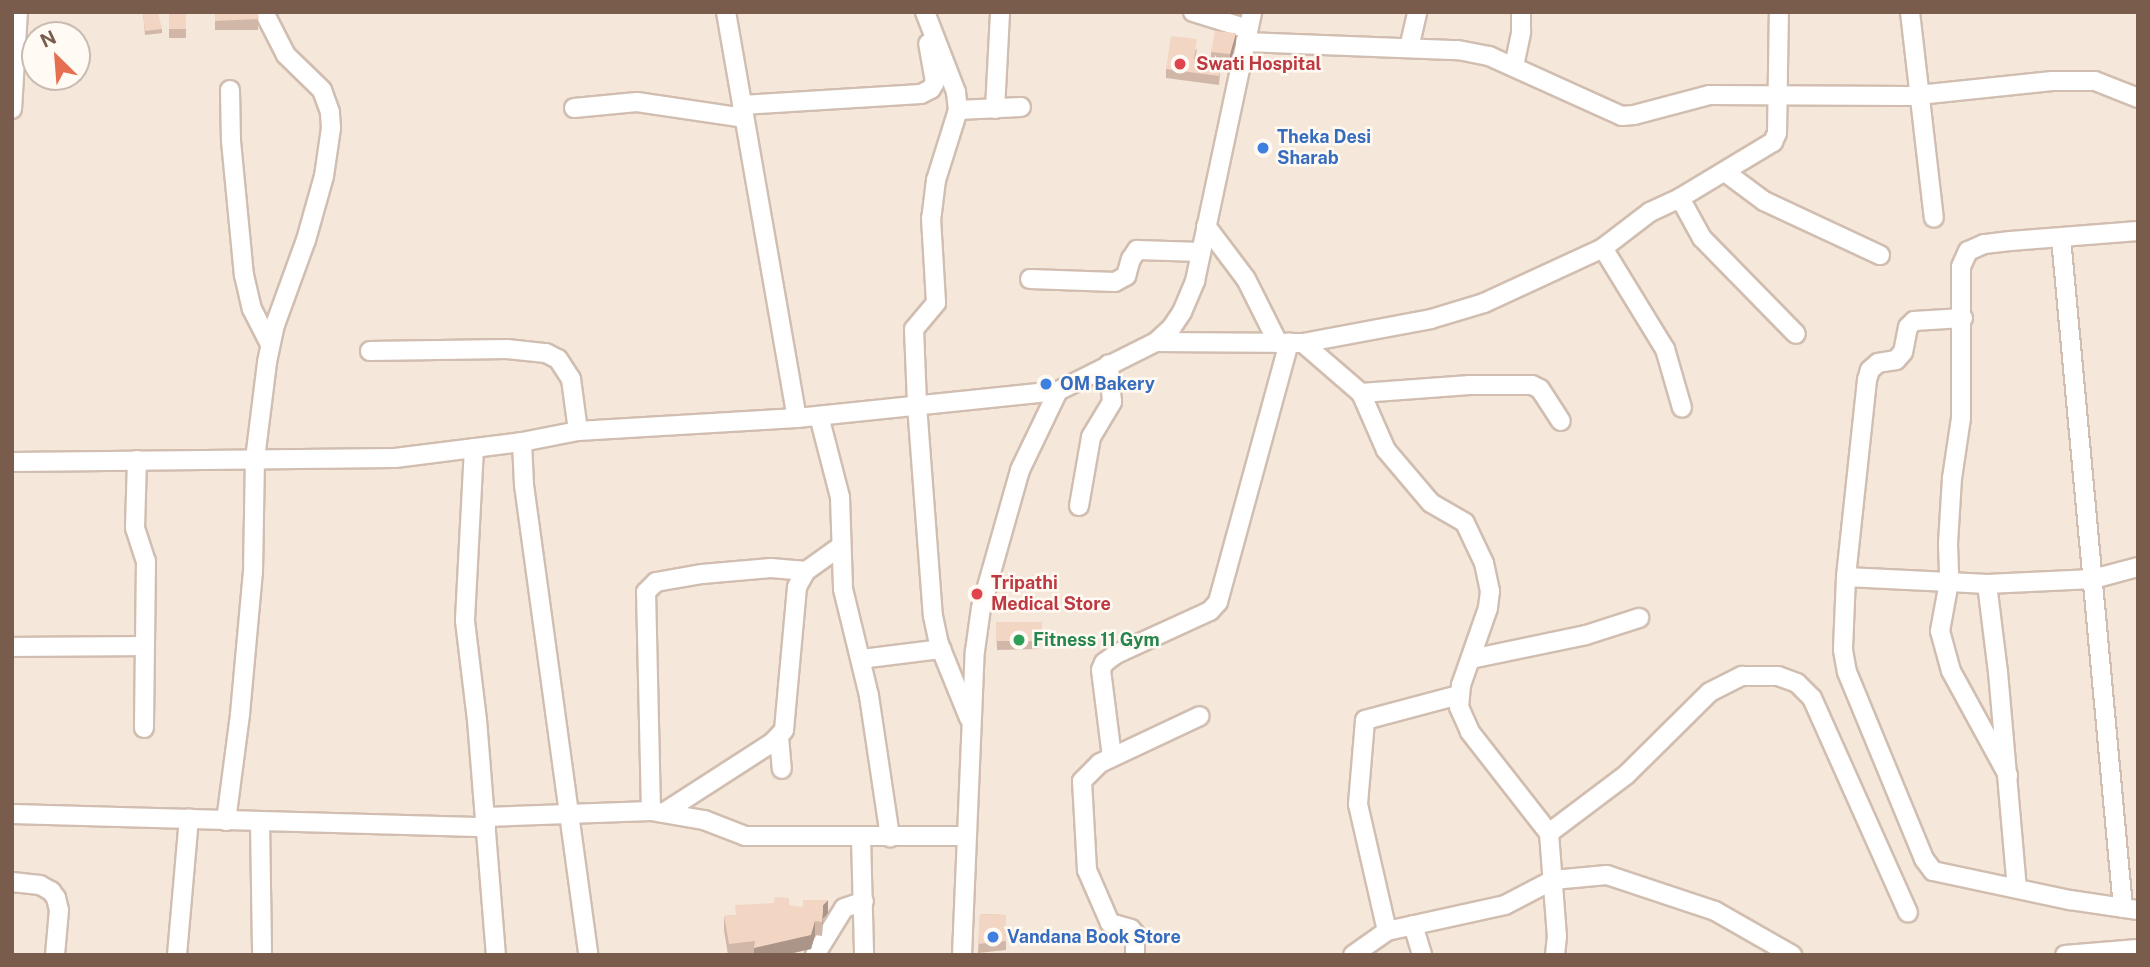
<!DOCTYPE html>
<html>
<head>
<meta charset="utf-8">
<style>
	body { margin:0 }
	#map { position:relative; width:2150px; height:967px; overflow:hidden; background:#fdf6ec; font-family:"Public Sans",sans-serif }
	div>[style] { position:absolute }
	[style*='--x'] { left:calc(var(--x)*1px); top:calc(var(--y)*1px); width:calc(var(--w)*1px); rotate:calc(var(--a)*1deg) }
	.residential>* { inset:0; background:#f5e8da }
	.roads { filter:drop-shadow(2px 0 #d1beb0) drop-shadow(-2px 0 #d1beb0) drop-shadow(0 2px #d1beb0) drop-shadow(0 -2px #d1beb0) }
	.minor>* { height:18px; margin:-9px; padding:0 9px; transform-origin:9px; border-radius:9px; background:#fff }
	.wall>* { inset:0; background:#d1b7a8; transform-origin:0 0 }
	.shaded-wall>* { inset:0; background:#aa9588 }
	.building>* { inset:0; background:#f3d5c3; transform-origin:0 0 }
	.dots>* { width:19px; height:19px; translate:-50% -50%; box-sizing:border-box; border:4px solid #fffaf3; border-radius:50% }
	span { translate:-50% -50%; white-space:nowrap; text-align:center; line-height:1.15; -webkit-text-stroke:5px #fffaf3; paint-order:stroke }
	.health-label { font-size:18px; color:#be3a42; font-weight:700 }
	.left { translate:0 -50%; text-align:left }
	.shop-label { font-size:18px; color:#366cbe; font-weight:700 }
	.leisure-label { font-size:18px; color:#27864d; font-weight:700 }
	.frame { position:absolute; inset:0; border:14px solid #7a5c4d; pointer-events:none }
	.north { position:absolute; left:21px; top:21px; width:70px; height:70px; box-sizing:border-box; background:#fffaf3; border:2px solid #cabbb1; border-radius:50%; rotate:335deg; font-size:19px; font-weight:700; line-height:28px; text-align:center; color:#7a5c4d }
	.north::after { content:''; display:block; margin:auto; width:24px; height:32px; background:#e76f51; clip-path:polygon(50% 0,100% 100%,50% 72%,0 100%) }
</style>
</head>
<body>
<div id="map">
	<div class="residential">
		<div style="clip-path:polygon(evenodd,12px 12px,2138px 12px,2138px 955px,12px 955px,12px 12px,35px 35px,77px 35px,77px 77px,35px 77px,35px 35px)"></div>
	</div>
	<div class="roads">
		<div class="minor">
			<div style="--x:726;--y:12;--w:412;--a:80.1"></div>
			<div style="--x:925;--y:12;--w:86;--a:68.8"></div>
			<div style="--x:956;--y:92;--w:18;--a:84"></div>
			<div style="--x:958;--y:110;--w:73;--a:107.4"></div>
			<div style="--x:936;--y:180;--w:38;--a:97"></div>
			<div style="--x:931;--y:218;--w:85;--a:86.6"></div>
			<div style="--x:936;--y:303;--w:34;--a:130"></div>
			<div style="--x:914;--y:329;--w:76;--a:87.7"></div>
			<div style="--x:917;--y:405;--w:212;--a:85.7"></div>
			<div style="--x:933;--y:616;--w:29;--a:78"></div>
			<div style="--x:939;--y:644;--w:80;--a:67.9"></div>
			<div style="--x:1193;--y:12;--w:58;--a:17.2"></div>
			<div style="--x:1910;--y:12;--w:207;--a:83.4"></div>
			<div style="--x:1245;--y:42;--w:213;--a:2.2"></div>
			<div style="--x:1458;--y:50;--w:32;--a:11"></div>
			<div style="--x:1489;--y:56;--w:146;--a:24.3"></div>
			<div style="--x:1622;--y:116;--w:12;--a:-5"></div>
			<div style="--x:1634;--y:115;--w:78;--a:-14.9"></div>
			<div style="--x:1709;--y:95;--w:200;--a:0.3"></div>
			<div style="--x:1909;--y:96;--w:144;--a:-6"></div>
			<div style="--x:2052;--y:81;--w:43;--a:0"></div>
			<div style="--x:2095;--y:81;--w:46;--a:21.6"></div>
			<div style="--x:1409;--y:48;--w:37;--a:-77"></div>
			<div style="--x:1514;--y:66;--w:35;--a:-78"></div>
			<div style="--x:1521;--y:32;--w:20;--a:-90"></div>
			<div style="--x:230;--y:90;--w:51;--a:88.9"></div>
			<div style="--x:231;--y:141;--w:135;--a:84.5"></div>
			<div style="--x:244;--y:275;--w:35;--a:77"></div>
			<div style="--x:252;--y:309;--w:39;--a:63"></div>
			<div style="--x:742;--y:105;--w:179;--a:-3.5"></div>
			<div style="--x:921;--y:94;--w:11;--a:-27"></div>
			<div style="--x:931;--y:89;--w:8;--a:-60"></div>
			<div style="--x:935;--y:82;--w:39;--a:-100"></div>
			<div style="--x:574;--y:108;--w:63;--a:-5.4"></div>
			<div style="--x:637;--y:102;--w:108;--a:8.5"></div>
			<div style="--x:12;--y:109;--w:97;--a:-86.5"></div>
			<div style="--x:995;--y:109;--w:97;--a:-87"></div>
			<div style="--x:958;--y:110;--w:63;--a:-2.7"></div>
			<div style="--x:1725;--y:172;--w:49;--a:36.6"></div>
			<div style="--x:1764;--y:201;--w:128;--a:25"></div>
			<div style="--x:1680;--y:198;--w:46;--a:61.2"></div>
			<div style="--x:1702;--y:238;--w:134;--a:45.6"></div>
			<div style="--x:1206;--y:226;--w:66;--a:53"></div>
			<div style="--x:1246;--y:279;--w:72;--a:63.4"></div>
			<div style="--x:2138;--y:231;--w:128;--a:175.5"></div>
			<div style="--x:2010;--y:241;--w:26;--a:173"></div>
			<div style="--x:1984;--y:244;--w:17;--a:156"></div>
			<div style="--x:1968;--y:251;--w:17;--a:114"></div>
			<div style="--x:1961;--y:267;--w:151;--a:90"></div>
			<div style="--x:1961;--y:418;--w:61;--a:98.5"></div>
			<div style="--x:1952;--y:478;--w:66;--a:93.5"></div>
			<div style="--x:1948;--y:544;--w:38;--a:88"></div>
			<div style="--x:1949;--y:582;--w:38;--a:3"></div>
			<div style="--x:1987;--y:584;--w:106;--a:-2.7"></div>
			<div style="--x:2093;--y:579;--w:47;--a:-14.9"></div>
			<div style="--x:2061;--y:238;--w:673;--a:84.71"></div>
			<div style="--x:1603;--y:248;--w:119;--a:58.5"></div>
			<div style="--x:1665;--y:349;--w:61;--a:73.9"></div>
			<div style="--x:1030;--y:279;--w:85;--a:2"></div>
			<div style="--x:1115;--y:282;--w:13;--a:-29"></div>
			<div style="--x:1126;--y:276;--w:18;--a:-74"></div>
			<div style="--x:1131;--y:259;--w:11;--a:-56"></div>
			<div style="--x:1137;--y:250;--w:64;--a:1.8"></div>
			<div style="--x:1963;--y:318;--w:49;--a:176.5"></div>
			<div style="--x:1914;--y:321;--w:8;--a:135"></div>
			<div style="--x:1908;--y:327;--w:25;--a:101"></div>
			<div style="--x:1903;--y:352;--w:11;--a:131"></div>
			<div style="--x:1896;--y:360;--w:18;--a:171"></div>
			<div style="--x:1878;--y:363;--w:11;--a:139"></div>
			<div style="--x:1870;--y:370;--w:10;--a:107"></div>
			<div style="--x:1867;--y:380;--w:198;--a:96.1"></div>
			<div style="--x:1846;--y:577;--w:73;--a:92.4"></div>
			<div style="--x:1843;--y:650;--w:22;--a:80"></div>
			<div style="--x:1847;--y:672;--w:202;--a:67.6"></div>
			<div style="--x:1924;--y:859;--w:15;--a:53"></div>
			<div style="--x:1933;--y:871;--w:140;--a:12"></div>
			<div style="--x:2070;--y:900;--w:69;--a:8.4"></div>
			<div style="--x:1156;--y:342;--w:147;--a:0.4"></div>
			<div style="--x:1303;--y:343;--w:130;--a:-10.6"></div>
			<div style="--x:1431;--y:319;--w:55;--a:-16.8"></div>
			<div style="--x:1484;--y:303;--w:131;--a:-24.8"></div>
			<div style="--x:1603;--y:248;--w:59;--a:-37.5"></div>
			<div style="--x:1650;--y:212;--w:33;--a:-25"></div>
			<div style="--x:1680;--y:198;--w:109;--a:-31.1"></div>
			<div style="--x:1773;--y:142;--w:10;--a:-66"></div>
			<div style="--x:1777;--y:133;--w:121;--a:-89.1"></div>
			<div style="--x:1303;--y:343;--w:77;--a:40.8"></div>
			<div style="--x:1361;--y:393;--w:62;--a:66.3"></div>
			<div style="--x:1386;--y:450;--w:70;--a:49.7"></div>
			<div style="--x:1431;--y:503;--w:39;--a:30"></div>
			<div style="--x:1465;--y:523;--w:44;--a:64.6"></div>
			<div style="--x:1484;--y:563;--w:29;--a:78"></div>
			<div style="--x:1490;--y:591;--w:17;--a:97"></div>
			<div style="--x:1488;--y:608;--w:82;--a:109.3"></div>
			<div style="--x:1461;--y:685;--w:22;--a:95"></div>
			<div style="--x:1459;--y:707;--w:27;--a:66"></div>
			<div style="--x:1470;--y:732;--w:128;--a:52"></div>
			<div style="--x:1549;--y:833;--w:103;--a:85.6"></div>
			<div style="--x:1557;--y:936;--w:19;--a:96"></div>
			<div style="--x:370;--y:351;--w:137;--a:-0.8"></div>
			<div style="--x:507;--y:349;--w:39;--a:6"></div>
			<div style="--x:546;--y:353;--w:13;--a:27"></div>
			<div style="--x:558;--y:359;--w:24;--a:57"></div>
			<div style="--x:571;--y:379;--w:52;--a:82.3"></div>
			<div style="--x:1361;--y:393;--w:109;--a:-4.2"></div>
			<div style="--x:1470;--y:385;--w:62;--a:0"></div>
			<div style="--x:1532;--y:385;--w:9;--a:27"></div>
			<div style="--x:1540;--y:389;--w:38;--a:57"></div>
			<div style="--x:819;--y:416;--w:84;--a:75.5"></div>
			<div style="--x:840;--y:497;--w:92;--a:88.1"></div>
			<div style="--x:843;--y:589;--w:110;--a:76.3"></div>
			<div style="--x:869;--y:696;--w:143;--a:81.5"></div>
			<div style="--x:522;--y:442;--w:43;--a:87.3"></div>
			<div style="--x:524;--y:485;--w:474;--a:82.2"></div>
			<div style="--x:474;--y:448;--w:173;--a:93"></div>
			<div style="--x:465;--y:621;--w:100;--a:83.1"></div>
			<div style="--x:477;--y:720;--w:236;--a:85.4"></div>
			<div style="--x:137;--y:460;--w:68;--a:91.7"></div>
			<div style="--x:135;--y:528;--w:35;--a:72"></div>
			<div style="--x:146;--y:561;--w:167;--a:90.7"></div>
			<div style="--x:12;--y:462;--w:383;--a:-0.6"></div>
			<div style="--x:395;--y:458;--w:128;--a:-7.2"></div>
			<div style="--x:522;--y:442;--w:57;--a:-11.1"></div>
			<div style="--x:578;--y:431;--w:219;--a:-3.4"></div>
			<div style="--x:797;--y:418;--w:262;--a:-5.9"></div>
			<div style="--x:1079;--y:506;--w:70;--a:-80.1"></div>
			<div style="--x:1091;--y:437;--w:41;--a:-59"></div>
			<div style="--x:1112;--y:402;--w:38;--a:-95"></div>
			<div style="--x:1846;--y:577;--w:103;--a:2.8"></div>
			<div style="--x:1949;--y:582;--w:50;--a:100.4"></div>
			<div style="--x:1940;--y:631;--w:41;--a:74.6"></div>
			<div style="--x:1951;--y:671;--w:119;--a:61.3"></div>
			<div style="--x:1987;--y:584;--w:89;--a:82.9"></div>
			<div style="--x:1998;--y:672;--w:217;--a:85"></div>
			<div style="--x:12;--y:647;--w:132;--a:-0.4"></div>
			<div style="--x:861;--y:659;--w:81;--a:-7.1"></div>
			<div style="--x:1471;--y:659;--w:117;--a:-11.8"></div>
			<div style="--x:1586;--y:635;--w:56;--a:-17.8"></div>
			<div style="--x:779;--y:737;--w:32;--a:85"></div>
			<div style="--x:1112;--y:757;--w:88;--a:-97.2"></div>
			<div style="--x:1101;--y:670;--w:8;--a:-67"></div>
			<div style="--x:1104;--y:663;--w:15;--a:-37"></div>
			<div style="--x:1116;--y:654;--w:103;--a:-24.6"></div>
			<div style="--x:1210;--y:611;--w:12;--a:-48"></div>
			<div style="--x:1218;--y:602;--w:269;--a:-74.7"></div>
			<div style="--x:651;--y:811;--w:219;--a:-91.3"></div>
			<div style="--x:646;--y:592;--w:14;--a:-45"></div>
			<div style="--x:656;--y:582;--w:47;--a:-9.9"></div>
			<div style="--x:702;--y:574;--w:69;--a:-5"></div>
			<div style="--x:771;--y:568;--w:35;--a:5"></div>
			<div style="--x:663;--y:813;--w:131;--a:-32.8"></div>
			<div style="--x:773;--y:742;--w:16;--a:-47"></div>
			<div style="--x:784;--y:730;--w:144;--a:-84.8"></div>
			<div style="--x:797;--y:587;--w:18;--a:-61"></div>
			<div style="--x:806;--y:571;--w:43;--a:-35.5"></div>
			<div style="--x:12;--y:814;--w:474;--a:1.6"></div>
			<div style="--x:485;--y:817;--w:166;--a:-2.1"></div>
			<div style="--x:651;--y:811;--w:54;--a:9.6"></div>
			<div style="--x:704;--y:820;--w:44;--a:21.3"></div>
			<div style="--x:745;--y:836;--w:221;--a:0"></div>
			<div style="--x:226;--y:821;--w:108;--a:-82.5"></div>
			<div style="--x:240;--y:714;--w:143;--a:-84.8"></div>
			<div style="--x:253;--y:572;--w:113;--a:-89"></div>
			<div style="--x:255;--y:459;--w:98;--a:-82.9"></div>
			<div style="--x:267;--y:362;--w:38;--a:-78"></div>
			<div style="--x:275;--y:325;--w:90;--a:-70"></div>
			<div style="--x:306;--y:240;--w:66;--a:-74.3"></div>
			<div style="--x:324;--y:176;--w:49;--a:-81.7"></div>
			<div style="--x:331;--y:128;--w:16;--a:-94"></div>
			<div style="--x:330;--y:112;--w:23;--a:-110"></div>
			<div style="--x:322;--y:90;--w:50;--a:-135.8"></div>
			<div style="--x:286;--y:55;--w:48;--a:-117.1"></div>
			<div style="--x:260;--y:822;--w:133;--a:89.1"></div>
			<div style="--x:1549;--y:833;--w:96;--a:-37"></div>
			<div style="--x:1626;--y:775;--w:118;--a:-44.7"></div>
			<div style="--x:1710;--y:692;--w:36;--a:-27"></div>
			<div style="--x:1742;--y:676;--w:36;--a:0"></div>
			<div style="--x:1778;--y:676;--w:20;--a:20"></div>
			<div style="--x:1797;--y:683;--w:21;--a:45"></div>
			<div style="--x:1812;--y:698;--w:235;--a:65.9"></div>
			<div style="--x:861;--y:837;--w:118;--a:88.5"></div>
			<div style="--x:12;--y:882;--w:28;--a:6"></div>
			<div style="--x:40;--y:885;--w:13;--a:29"></div>
			<div style="--x:51;--y:891;--w:9;--a:54"></div>
			<div style="--x:56;--y:898;--w:12;--a:76"></div>
			<div style="--x:59;--y:910;--w:45;--a:95.1"></div>
			<div style="--x:1413;--y:925;--w:31;--a:73"></div>
			<div style="--x:1387;--y:931;--w:130;--a:-102.9"></div>
			<div style="--x:1358;--y:804;--w:84;--a:-85.2"></div>
			<div style="--x:1365;--y:720;--w:97;--a:-14.9"></div>
			<div style="--x:177;--y:955;--w:137;--a:-85"></div>
			<div style="--x:815;--y:955;--w:55;--a:-58.3"></div>
			<div style="--x:844;--y:908;--w:21;--a:-19"></div>
			<div style="--x:962;--y:955;--w:304;--a:-87.6"></div>
			<div style="--x:975;--y:651;--w:43;--a:-82.1"></div>
			<div style="--x:981;--y:608;--w:143;--a:-74.2"></div>
			<div style="--x:1020;--y:470;--w:88;--a:-64.3"></div>
			<div style="--x:1058;--y:391;--w:110;--a:-26.6"></div>
			<div style="--x:1156;--y:342;--w:22;--a:-43"></div>
			<div style="--x:1172;--y:327;--w:18;--a:-56"></div>
			<div style="--x:1182;--y:312;--w:34;--a:-67"></div>
			<div style="--x:1195;--y:281;--w:275;--a:-78"></div>
			<div style="--x:1135;--y:955;--w:21;--a:-90"></div>
			<div style="--x:1135;--y:934;--w:6;--a:-129"></div>
			<div style="--x:1131;--y:929;--w:22;--a:-164"></div>
			<div style="--x:1110;--y:923;--w:58;--a:-113.5"></div>
			<div style="--x:1087;--y:870;--w:89;--a:-93.2"></div>
			<div style="--x:1082;--y:781;--w:25;--a:-45"></div>
			<div style="--x:1100;--y:763;--w:110;--a:-25.2"></div>
			<div style="--x:1353;--y:955;--w:42;--a:-35.2"></div>
			<div style="--x:1387;--y:931;--w:121;--a:-12.4"></div>
			<div style="--x:1505;--y:905;--w:54;--a:-27.5"></div>
			<div style="--x:1553;--y:880;--w:54;--a:-5.3"></div>
			<div style="--x:1607;--y:875;--w:114;--a:18.4"></div>
			<div style="--x:1715;--y:911;--w:89;--a:29.7"></div>
			<div style="--x:2065;--y:955;--w:73;--a:-4.7"></div>
		</div>
	</div>
	<div class="wall">
		<div style="clip-path:polygon(143px 12px,162px 29px,162px 33px,145px 35px)"></div>
		<div style="left:169px;top:12px;width:17px;height:26px"></div>
		<div style="left:215px;top:12px;width:43px;height:18px"></div>
		<div style="clip-path:polygon(1236px 42px,1230px 63px,1221px 62px,1219px 85px,1166px 78px,1166px 69px,1197px 49px,1195px 59px,1211px 61px,1211px 52px)"></div>
		<div style="clip-path:polygon(996px 622px,1042px 631px,1039px 649px,997px 650px)"></div>
		<div style="clip-path:polygon(828px 913px,823px 919px,822px 936px,815px 935px,811px 949px,784px 955px,728px 955px,724px 930px,724px 916px,736px 915px)"></div>
		<div style="clip-path:polygon(980px 914px,1006px 915px,1006px 950px,978px 953px)"></div>
	</div>
	<div class="shaded-wall">
		<div style="clip-path:polygon(1236px 33px,1236px 42px,1230px 63px,1230px 54px)"></div>
		<div style="clip-path:polygon(828px 900px,828px 913px,823px 919px,822px 936px,823px 905px)"></div>
		<div style="clip-path:polygon(815px 921px,815px 935px,811px 949px,784px 955px,754px 955px,754px 948px)"></div>
	</div>
	<div class="building">
		<div style="clip-path:polygon(143px 12px,158px 12px,162px 29px,145px 31px)"></div>
		<div style="left:169px;top:12px;width:17px;height:17px"></div>
		<div style="clip-path:polygon(215px 12px,258px 12px,259px 19px,215px 21px)"></div>
		<div style="clip-path:polygon(1215px 31px,1236px 33px,1230px 54px,1211px 52px)"></div>
		<div style="clip-path:polygon(1171px 36px,1197px 39px,1194px 59px,1221px 62px,1219px 76px,1166px 69px)"></div>
		<div style="left:996px;top:622px;width:46px;height:19px"></div>
		<div style="clip-path:polygon(775px 897px,789px 898px,789px 905px,803px 907px,803px 900px,828px 900px,823px 905px,822px 922px,815px 921px,811px 935px,754px 948px,755px 941px,729px 944px,724px 916px,736px 915px,735px 905px,774px 903px)"></div>
		<div style="clip-path:polygon(980px 914px,1006px 915px,1006px 941px,978px 944px)"></div>
	</div>
	<div class="dots">
		<div style="left:1180px;top:64px;background:#e0444e"></div>
		<div style="left:1263px;top:148px;background:#3f7fe0"></div>
		<div style="left:1046px;top:384px;background:#3f7fe0"></div>
		<div style="left:977px;top:594px;background:#e0444e"></div>
		<div style="left:1019px;top:640px;background:#2e9e5b"></div>
		<div style="left:993px;top:937px;background:#3f7fe0"></div>
	</div>
	<div class="health-label">
		<span class="left" style="left:1196px;top:64px">Swati Hospital</span>
		<span class="left" style="left:991px;top:594px">Tripathi<br>Medical Store</span>
	</div>
	<div class="shop-label">
		<span class="left" style="left:1277px;top:148px">Theka Desi<br>Sharab</span>
		<span class="left" style="left:1060px;top:384px">OM Bakery</span>
		<span class="left" style="left:1007px;top:937px">Vandana Book Store</span>
	</div>
	<div class="leisure-label">
		<span class="left" style="left:1033px;top:640px">Fitness 11 Gym</span>
	</div>
	<div class="frame"></div>
	<div class="north">N</div>
</div>
</body>
</html>
